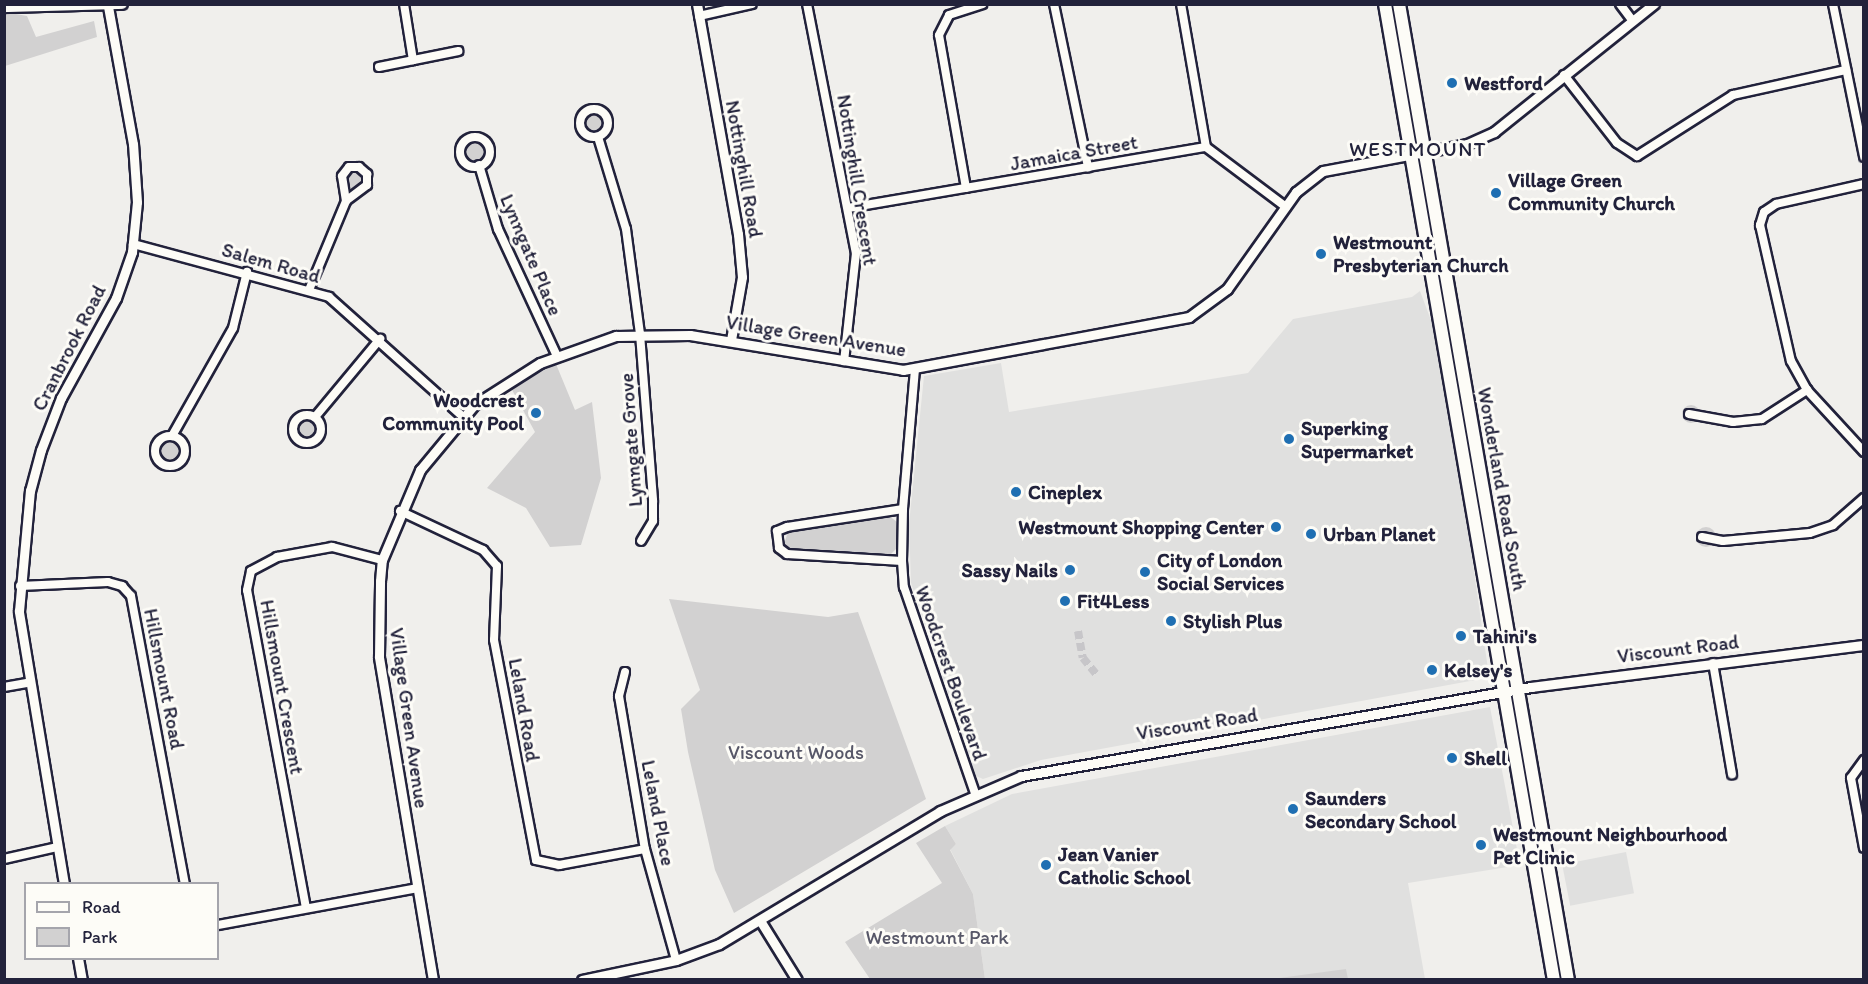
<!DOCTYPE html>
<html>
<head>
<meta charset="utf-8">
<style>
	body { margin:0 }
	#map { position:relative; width:1868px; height:984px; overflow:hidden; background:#f0efec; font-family:Itim,sans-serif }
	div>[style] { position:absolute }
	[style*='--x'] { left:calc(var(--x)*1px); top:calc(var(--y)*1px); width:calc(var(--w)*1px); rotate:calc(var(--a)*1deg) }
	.built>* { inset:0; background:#e0e0df; transform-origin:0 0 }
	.green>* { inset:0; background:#d2d1d1 }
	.round { border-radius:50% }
	.minor-tunnel>* { height:8px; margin-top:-4px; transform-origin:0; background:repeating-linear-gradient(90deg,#c7c6c9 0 8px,transparent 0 12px) }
	.roads { filter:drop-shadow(2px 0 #22223b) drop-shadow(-2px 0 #22223b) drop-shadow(0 2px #22223b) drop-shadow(0 -2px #22223b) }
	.minor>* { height:8px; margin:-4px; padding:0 4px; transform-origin:4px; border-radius:4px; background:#fdfcf7 }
	.minor>.ring { margin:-4px; padding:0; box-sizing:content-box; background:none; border:8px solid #fdfcf7; border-radius:50% }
	.tertiary>* { height:9px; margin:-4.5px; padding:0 4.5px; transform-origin:4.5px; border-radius:4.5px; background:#fdfcf7 }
	.secondary>* { height:10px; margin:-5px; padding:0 5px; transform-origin:5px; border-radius:5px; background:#fdfcf7 }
	.primary>* { height:12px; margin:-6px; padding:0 6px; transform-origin:6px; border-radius:6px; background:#fdfcf7 }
	.dots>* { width:16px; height:16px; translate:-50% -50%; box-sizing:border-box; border:3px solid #fdfcf7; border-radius:50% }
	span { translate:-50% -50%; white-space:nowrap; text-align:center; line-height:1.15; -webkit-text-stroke:6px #fdfcf7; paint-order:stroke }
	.poi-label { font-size:20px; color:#22223b; font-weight:700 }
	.left { translate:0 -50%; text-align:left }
	.right { translate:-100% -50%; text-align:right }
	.street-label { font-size:20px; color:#22223b }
	.park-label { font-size:20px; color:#575768 }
	.neighbourhood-label { font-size:21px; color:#22223b; letter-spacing:1.5px }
	.frame { position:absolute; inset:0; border:6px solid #22223b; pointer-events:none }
	.legend { position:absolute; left:24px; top:882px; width:195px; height:78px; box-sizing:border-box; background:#fdfcf7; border:2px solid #a5a5ac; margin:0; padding:8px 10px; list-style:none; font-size:18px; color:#22223b }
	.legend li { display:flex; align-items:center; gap:12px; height:30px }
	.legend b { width:30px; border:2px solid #a5a5ac }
</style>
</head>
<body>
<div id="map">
	<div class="built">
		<div style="clip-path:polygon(1420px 291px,1432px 323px,1464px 502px,1488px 669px,1481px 679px,1041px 760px,983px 779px,976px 776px,911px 583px,909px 524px,924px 376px,1001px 363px,1009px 412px,1248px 373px,1293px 319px,1412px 297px)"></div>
		<div style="clip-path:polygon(1490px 707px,1520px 865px,1408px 883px,1425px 979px,985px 979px,973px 894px,950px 849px,956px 844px,945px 826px,1012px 794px)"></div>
		<div style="left:1626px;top:852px;width:42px;height:65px;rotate:79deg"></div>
	</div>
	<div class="green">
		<div style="clip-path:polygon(5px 12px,27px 16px,36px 37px,94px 21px,97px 37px,5px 66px)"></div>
		<div class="round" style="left:585px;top:113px;width:20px;height:20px"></div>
		<div class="round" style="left:465px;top:141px;width:20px;height:20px"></div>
		<div class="round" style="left:345px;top:171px;width:18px;height:18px"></div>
		<div style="clip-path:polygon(556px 364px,575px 410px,592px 402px,601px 478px,581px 545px,550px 547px,526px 508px,487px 488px,535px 432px,511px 388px)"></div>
		<div class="round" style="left:1682px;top:405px;width:18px;height:18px"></div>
		<div class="round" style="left:298px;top:420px;width:18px;height:18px"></div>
		<div class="round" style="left:161px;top:442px;width:20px;height:20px"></div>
		<div style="clip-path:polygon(888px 515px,897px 522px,896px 549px,889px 556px,796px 551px,784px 544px,788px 532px,799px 529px)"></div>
		<div class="round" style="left:1696px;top:527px;width:20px;height:20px"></div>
		<div style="clip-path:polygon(669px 599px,828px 617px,858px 612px,926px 799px,734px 913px,715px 870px,688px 752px,681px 709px,700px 690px)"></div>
		<div style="clip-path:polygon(945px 826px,956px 844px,950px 850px,973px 894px,985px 979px,870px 979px,845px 942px,942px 883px,916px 843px)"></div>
		<div style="clip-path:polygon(1346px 969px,1348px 979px,1272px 979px)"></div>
	</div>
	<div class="minor-tunnel">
		<div style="--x:1078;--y:631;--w:27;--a:80"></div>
		<div style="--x:1083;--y:658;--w:22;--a:51"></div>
	</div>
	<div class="roads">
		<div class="minor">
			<div style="--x:404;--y:4;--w:57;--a:80.9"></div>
			<div style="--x:807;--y:4;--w:254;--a:78.9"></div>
			<div style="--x:856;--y:253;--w:109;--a:96.3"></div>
			<div style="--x:1054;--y:4;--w:167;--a:78.2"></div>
			<div style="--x:1181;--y:4;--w:145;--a:80.1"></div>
			<div style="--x:1620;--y:4;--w:20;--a:53"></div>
			<div style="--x:1833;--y:4;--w:156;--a:78.5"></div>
			<div style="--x:699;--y:16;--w:54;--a:-12.8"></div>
			<div style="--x:379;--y:67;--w:81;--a:-11.4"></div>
			<div style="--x:1564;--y:75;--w:86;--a:52.1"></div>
			<div style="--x:1617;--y:143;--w:24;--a:33"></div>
			<div style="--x:1637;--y:156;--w:114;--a:-32.4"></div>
			<div style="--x:1733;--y:95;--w:116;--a:-12.5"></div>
			<div class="ring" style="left:580px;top:109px;width:20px;height:20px"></div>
			<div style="--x:598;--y:137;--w:96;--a:73.1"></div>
			<div style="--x:626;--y:229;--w:106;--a:82.4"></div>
			<div style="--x:640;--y:334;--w:168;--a:85.5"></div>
			<div style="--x:653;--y:501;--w:20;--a:90"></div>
			<div style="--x:653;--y:521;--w:23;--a:121"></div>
			<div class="ring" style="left:460px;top:137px;width:22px;height:22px"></div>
			<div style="--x:479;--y:165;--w:67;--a:73.5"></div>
			<div style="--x:498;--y:229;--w:140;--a:65.1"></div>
			<div style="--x:1864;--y:184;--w:90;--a:167.2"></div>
			<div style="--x:1776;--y:204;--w:14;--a:146"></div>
			<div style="--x:1764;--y:212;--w:14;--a:107"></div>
			<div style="--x:1760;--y:225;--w:139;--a:77.2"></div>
			<div style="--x:1791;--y:361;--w:33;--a:61"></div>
			<div style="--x:1807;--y:390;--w:84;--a:47.4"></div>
			<div style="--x:966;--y:188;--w:155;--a:-100"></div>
			<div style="--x:939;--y:35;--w:22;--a:-63"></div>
			<div style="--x:949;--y:15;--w:35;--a:-18"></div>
			<div style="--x:848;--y:208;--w:363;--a:-9.7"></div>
			<div style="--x:1206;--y:147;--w:100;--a:36.9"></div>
			<div style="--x:133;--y:244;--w:203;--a:15.1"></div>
			<div style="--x:329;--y:297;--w:180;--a:41.8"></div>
			<div style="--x:309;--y:290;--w:96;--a:-67.4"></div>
			<div style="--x:346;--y:201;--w:25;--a:-99"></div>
			<div style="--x:342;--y:176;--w:11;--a:-52"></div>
			<div style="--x:349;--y:167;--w:10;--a:0"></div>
			<div style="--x:359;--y:167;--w:11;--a:41"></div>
			<div style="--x:367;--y:174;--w:11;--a:90"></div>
			<div style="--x:367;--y:185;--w:26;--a:143"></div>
			<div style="--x:915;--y:369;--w:141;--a:94.9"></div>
			<div style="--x:903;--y:509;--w:117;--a:171.2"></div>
			<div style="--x:787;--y:527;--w:11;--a:158"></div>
			<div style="--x:777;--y:531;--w:17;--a:83"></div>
			<div style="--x:779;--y:548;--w:10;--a:37"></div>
			<div style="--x:787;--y:554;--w:115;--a:3.5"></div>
			<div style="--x:902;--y:561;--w:26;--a:86"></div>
			<div style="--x:904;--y:587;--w:218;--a:71"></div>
			<div style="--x:1689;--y:414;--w:45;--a:10.3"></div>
			<div style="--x:1733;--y:422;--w:29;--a:-6"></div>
			<div style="--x:1762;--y:419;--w:54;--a:-32.8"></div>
			<div class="ring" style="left:293px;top:415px;width:20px;height:20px"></div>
			<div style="--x:315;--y:417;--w:102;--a:-50.2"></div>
			<div style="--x:172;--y:436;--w:124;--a:-60.5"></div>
			<div style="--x:233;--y:328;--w:58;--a:-76"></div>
			<div class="ring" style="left:155px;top:436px;width:22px;height:22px"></div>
			<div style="--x:400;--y:511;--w:92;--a:25.2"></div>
			<div style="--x:483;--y:550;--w:21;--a:49"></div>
			<div style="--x:497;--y:566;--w:74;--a:92.3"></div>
			<div style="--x:494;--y:640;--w:224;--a:79.2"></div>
			<div style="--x:536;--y:860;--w:24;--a:12"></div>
			<div style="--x:559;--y:865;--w:87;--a:-10.5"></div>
			<div style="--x:1702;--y:537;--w:21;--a:11"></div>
			<div style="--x:1723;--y:541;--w:87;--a:-5.3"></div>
			<div style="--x:1810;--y:533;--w:24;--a:-19"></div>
			<div style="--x:1833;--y:525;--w:41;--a:-41.1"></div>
			<div style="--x:902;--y:561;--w:52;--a:-88.9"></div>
			<div style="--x:20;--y:586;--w:88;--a:-2.6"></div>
			<div style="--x:108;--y:582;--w:15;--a:16"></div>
			<div style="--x:122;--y:586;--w:13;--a:48"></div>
			<div style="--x:131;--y:596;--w:293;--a:79.4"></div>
			<div style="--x:1713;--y:663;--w:113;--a:80.3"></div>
			<div style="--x:625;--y:672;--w:25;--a:104"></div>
			<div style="--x:619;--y:696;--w:155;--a:80.4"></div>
			<div style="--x:645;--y:849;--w:115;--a:74.4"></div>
			<div style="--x:4;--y:687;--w:23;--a:-10"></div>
			<div style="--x:1864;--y:760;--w:22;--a:126"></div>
			<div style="--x:1851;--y:778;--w:71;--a:79.5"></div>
			<div style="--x:4;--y:859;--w:54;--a:-12.8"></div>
			<div style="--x:306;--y:908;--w:323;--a:-100.5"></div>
			<div style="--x:247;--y:590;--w:19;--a:-78"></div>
			<div style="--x:251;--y:571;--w:30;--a:-28"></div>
			<div style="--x:277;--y:557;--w:56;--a:-10.3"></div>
			<div style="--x:332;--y:547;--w:52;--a:14.6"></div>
			<div style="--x:218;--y:925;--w:202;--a:-10.5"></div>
		</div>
		<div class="tertiary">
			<div style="--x:697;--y:4;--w:234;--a:79.9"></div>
			<div style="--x:738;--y:234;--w:43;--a:84.7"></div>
			<div style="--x:742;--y:277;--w:64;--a:99.9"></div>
			<div style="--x:64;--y:884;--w:277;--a:-99.4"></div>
			<div style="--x:19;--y:611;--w:121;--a:-84.8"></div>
			<div style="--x:30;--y:491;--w:42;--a:-75"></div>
			<div style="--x:41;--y:450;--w:56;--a:-69"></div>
			<div style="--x:61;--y:398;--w:114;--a:-61.2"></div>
			<div style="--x:116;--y:298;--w:49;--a:-70.8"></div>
			<div style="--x:132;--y:252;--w:50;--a:-84.3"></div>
			<div style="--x:137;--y:202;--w:58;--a:-93.9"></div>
			<div style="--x:133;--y:144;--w:139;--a:-100.3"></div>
			<div style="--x:761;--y:922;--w:68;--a:58.2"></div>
			<div style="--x:78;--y:958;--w:22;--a:80"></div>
			<div style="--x:433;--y:980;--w:328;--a:-99.5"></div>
			<div style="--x:379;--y:656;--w:75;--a:-89.2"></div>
			<div style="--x:380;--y:581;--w:21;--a:-85"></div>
			<div style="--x:382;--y:560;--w:98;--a:-67.1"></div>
			<div style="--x:420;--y:470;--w:85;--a:-50.3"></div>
			<div style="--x:474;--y:405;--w:78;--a:-32.5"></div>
			<div style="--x:540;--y:363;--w:81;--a:-19.6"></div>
			<div style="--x:616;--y:336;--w:74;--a:-0.8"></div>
			<div style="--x:690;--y:335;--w:216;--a:9.3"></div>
			<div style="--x:903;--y:370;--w:291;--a:-10.5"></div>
			<div style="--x:1189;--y:317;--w:47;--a:-36.4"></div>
			<div style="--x:1227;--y:289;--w:119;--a:-54.6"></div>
			<div style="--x:1296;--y:192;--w:34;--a:-38"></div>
			<div style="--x:1323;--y:171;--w:147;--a:-10.6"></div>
			<div style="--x:1467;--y:144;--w:30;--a:-24"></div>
			<div style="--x:1494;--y:132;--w:205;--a:-38.7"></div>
			<div style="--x:582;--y:980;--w:96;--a:-12"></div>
			<div style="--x:676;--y:960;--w:46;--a:-20.4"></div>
			<div style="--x:719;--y:944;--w:258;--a:-31"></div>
			<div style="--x:940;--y:811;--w:88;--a:-23.4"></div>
			<div style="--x:1021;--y:776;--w:518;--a:-9.9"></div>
			<div style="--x:1531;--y:687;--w:336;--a:-7.2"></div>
		</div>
		<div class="secondary">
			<div style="--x:4;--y:7;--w:118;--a:-1.5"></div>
		</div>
		<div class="primary">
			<div style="--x:1385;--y:4;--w:991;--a:80.18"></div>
			<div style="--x:1399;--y:4;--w:991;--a:80.18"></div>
		</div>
	</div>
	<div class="dots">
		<div style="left:1452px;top:83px;background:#1f6fb2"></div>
		<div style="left:1496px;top:193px;background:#1f6fb2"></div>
		<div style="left:1321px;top:254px;background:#1f6fb2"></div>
		<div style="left:536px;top:413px;background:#1f6fb2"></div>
		<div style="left:1289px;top:439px;background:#1f6fb2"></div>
		<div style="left:1016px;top:492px;background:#1f6fb2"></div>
		<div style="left:1276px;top:527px;background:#1f6fb2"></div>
		<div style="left:1311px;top:534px;background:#1f6fb2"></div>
		<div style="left:1070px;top:570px;background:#1f6fb2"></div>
		<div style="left:1145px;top:572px;background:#1f6fb2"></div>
		<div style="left:1065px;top:601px;background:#1f6fb2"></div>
		<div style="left:1171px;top:621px;background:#1f6fb2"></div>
		<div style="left:1461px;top:636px;background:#1f6fb2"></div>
		<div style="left:1432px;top:670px;background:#1f6fb2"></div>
		<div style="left:1452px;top:758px;background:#1f6fb2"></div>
		<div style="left:1293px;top:809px;background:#1f6fb2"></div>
		<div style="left:1481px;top:845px;background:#1f6fb2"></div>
		<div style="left:1046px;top:865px;background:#1f6fb2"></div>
	</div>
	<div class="poi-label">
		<span class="left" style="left:1464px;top:83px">Westford</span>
		<span class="left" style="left:1508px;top:192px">Village Green<br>Community Church</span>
		<span class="left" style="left:1333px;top:254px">Westmount<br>Presbyterian Church</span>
		<span class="right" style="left:524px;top:412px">Woodcrest<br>Community Pool</span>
		<span class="left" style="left:1301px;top:440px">Superking<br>Supermarket</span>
		<span class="left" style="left:1028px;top:492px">Cineplex</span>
		<span class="right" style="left:1264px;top:527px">Westmount Shopping Center</span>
		<span class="left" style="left:1323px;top:534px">Urban Planet</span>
		<span class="left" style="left:1157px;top:572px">City of London<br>Social Services</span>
		<span class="right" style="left:1058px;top:570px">Sassy Nails</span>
		<span class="left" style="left:1077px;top:601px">Fit4Less</span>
		<span class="left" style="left:1183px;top:621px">Stylish Plus</span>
		<span class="left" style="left:1473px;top:636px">Tahini's</span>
		<span class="left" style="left:1444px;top:670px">Kelsey's</span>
		<span class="left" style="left:1464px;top:758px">Shell</span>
		<span class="left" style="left:1305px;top:810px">Saunders<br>Secondary School</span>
		<span class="left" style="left:1493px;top:846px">Westmount Neighbourhood<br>Pet Clinic</span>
		<span class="left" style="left:1058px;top:866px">Jean Vanier<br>Catholic School</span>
	</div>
	<div class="street-label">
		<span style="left:1074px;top:153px;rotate:-10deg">Jamaica Street</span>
		<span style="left:744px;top:169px;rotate:80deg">Nottinghill Road</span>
		<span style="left:857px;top:180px;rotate:81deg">Nottinghill Crescent</span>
		<span style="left:531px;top:255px;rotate:67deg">Lynngate Place</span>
		<span style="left:271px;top:263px;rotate:16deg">Salem Road</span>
		<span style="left:816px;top:336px;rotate:9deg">Village Green Avenue</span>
		<span style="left:69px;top:348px;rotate:-63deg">Cranbrook Road</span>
		<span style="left:631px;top:440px;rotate:-94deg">Lynngate Grove</span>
		<span style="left:1502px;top:489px;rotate:80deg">Wonderland Road South</span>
		<span style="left:1678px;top:649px;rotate:-7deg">Viscount Road</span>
		<span style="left:951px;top:673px;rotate:71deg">Woodcrest Boulevard</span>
		<span style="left:164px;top:679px;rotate:79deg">Hillsmount Road</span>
		<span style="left:282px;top:687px;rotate:80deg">Hillsmount Crescent</span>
		<span style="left:524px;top:710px;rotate:80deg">Leland Road</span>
		<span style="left:409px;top:718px;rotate:82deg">Village Green Avenue</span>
		<span style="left:1197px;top:724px;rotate:-9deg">Viscount Road</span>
		<span style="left:658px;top:813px;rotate:79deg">Leland Place</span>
	</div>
	<div class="park-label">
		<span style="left:796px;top:752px">Viscount Woods</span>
		<span style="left:937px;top:937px">Westmount Park</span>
	</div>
	<div class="neighbourhood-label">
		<span style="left:1418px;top:149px">WESTMOUNT</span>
	</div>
	<div class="frame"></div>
	<ul class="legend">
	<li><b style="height:8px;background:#fdfcf7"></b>Road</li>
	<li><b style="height:16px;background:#d2d1d1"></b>Park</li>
	</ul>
</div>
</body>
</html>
